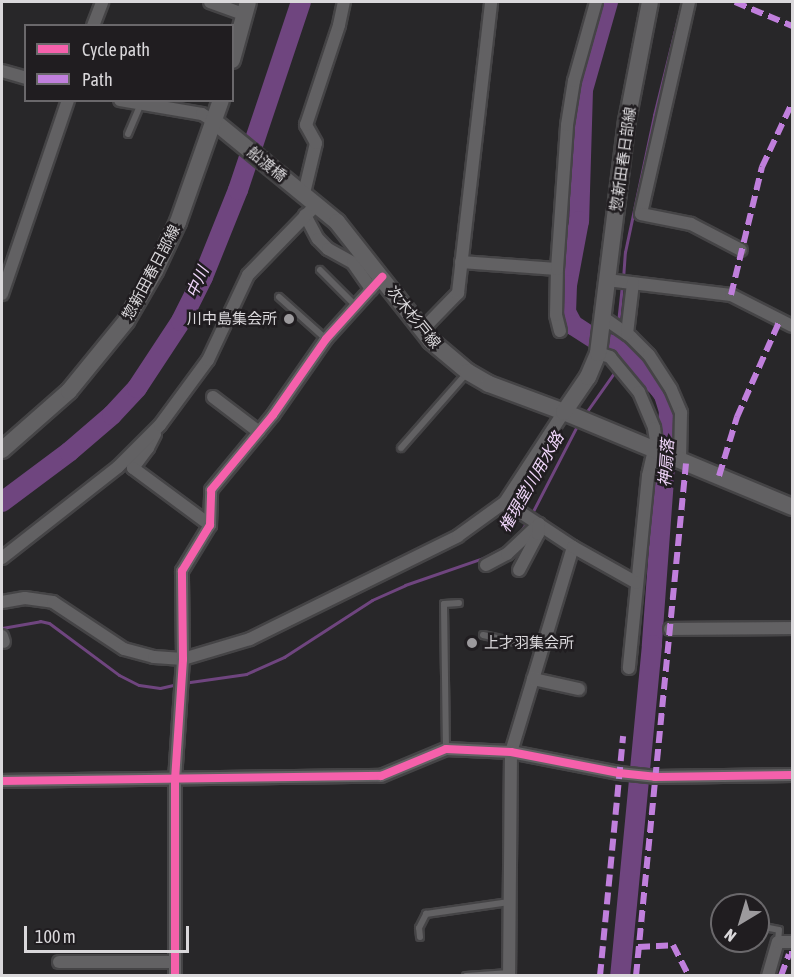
<!DOCTYPE html>
<html>
<head>
<meta charset="utf-8">
<style>
	body { margin:0 }
	#map { position:relative; width:794px; height:977px; overflow:hidden; background:#282729; font-family:"Asap Condensed","Noto Sans JP",sans-serif }
	div>[style] { position:absolute }
	[style*='--x'] { left:calc(var(--x)*1px); top:calc(var(--y)*1px); width:calc(var(--w)*1px); rotate:calc(var(--a)*1deg) }
	.stream>* { height:3px; margin:-1.5px; padding:0 1.5px; transform-origin:1.5px; border-radius:1.5px; background:#6f457f }
	.river>* { height:20px; margin:-10px; padding:0 10px; transform-origin:10px; border-radius:10px; background:#6f457f }
	.roads { filter:drop-shadow(2px 0 #454446) drop-shadow(-2px 0 #454446) drop-shadow(0 2px #454446) drop-shadow(0 -2px #454446) }
	.lane>* { height:6px; margin:-3px; padding:0 3px; transform-origin:3px; border-radius:3px; background:#626163 }
	.street>* { height:12px; margin:-6px; padding:0 6px; transform-origin:6px; border-radius:6px; background:#626163 }
	.secondary>* { height:16px; margin:-8px; padding:0 8px; transform-origin:8px; border-radius:8px; background:#626163 }
	.quiet>* { height:6px; margin-top:-3px; transform-origin:0; background:repeating-linear-gradient(90deg,#c07fdc 0 12px,transparent 0 18px) }
	.cycleway>* { height:8px; margin:-4px; padding:0 4px; transform-origin:4px; border-radius:4px; background:#f560ab }
	.dots>* { width:16px; height:16px; translate:-50% -50%; box-sizing:border-box; border:3px solid #201d20; border-radius:50% }
	span { translate:-50% -50%; white-space:nowrap; text-align:center; line-height:1.15; -webkit-text-stroke:5px #201d20; paint-order:stroke }
	.street-label { font-size:15px; color:#dad8db }
	.poi-label { font-size:15px; color:#dad8db }
	.right { translate:-100% -50%; text-align:right }
	.left { translate:0 -50%; text-align:left }
	.water-label { font-size:16px; color:#f0d6fa; font-style:italic }
	.frame { position:absolute; inset:0; border:3px solid #dad8db; pointer-events:none }
	.legend { position:absolute; left:24px; top:24px; width:210px; height:78px; box-sizing:border-box; background:#201d20; border:2px solid #6a686b; margin:0; padding:8px 10px; list-style:none; font-size:18px; color:#dad8db }
	.legend li { display:flex; align-items:center; gap:12px; height:30px }
	.legend b { width:30px; border:2px solid #6a686b }
	.north { position:absolute; left:710px; top:893px; width:60px; height:60px; box-sizing:border-box; background:#201d20; border:2px solid #6a686b; border-radius:50%; rotate:218deg; font-size:16px; font-weight:700; line-height:24px; text-align:center; color:#dad8db }
	.north::after { content:''; display:block; margin:auto; width:21px; height:27px; background:#9c9a9d; clip-path:polygon(50% 0,100% 100%,50% 72%,0 100%) }
	.scale { position:absolute; left:24px; top:926px; width:165px; height:27px; box-sizing:border-box; border:3px solid #dad8db; border-top:0; padding-left:8px; font-size:18px; line-height:21px; white-space:nowrap; color:#dad8db; -webkit-text-stroke:4px #201d20; paint-order:stroke }
</style>
</head>
<body>
<div id="map">
	<div class="stream">
		<div style="--x:623;--y:279;--w:27;--a:-86"></div>
		<div style="--x:625;--y:252;--w:140;--a:-78"></div>
		<div style="--x:654;--y:115;--w:116;--a:-76.1"></div>
		<div style="--x:618;--y:323;--w:38;--a:-84"></div>
		<div style="--x:618;--y:333;--w:26;--a:90"></div>
		<div style="--x:585;--y:414;--w:54;--a:-54.8"></div>
		<div style="--x:531;--y:515;--w:102;--a:-62.7"></div>
		<div style="--x:517;--y:537;--w:20;--a:-57"></div>
		<div style="--x:2;--y:628;--w:39;--a:-10"></div>
		<div style="--x:40;--y:621;--w:9;--a:13"></div>
		<div style="--x:49;--y:623;--w:87;--a:36.6"></div>
		<div style="--x:119;--y:675;--w:22;--a:27"></div>
		<div style="--x:139;--y:685;--w:21;--a:8"></div>
		<div style="--x:160;--y:688;--w:17;--a:-13"></div>
		<div style="--x:183;--y:683;--w:64;--a:-8.1"></div>
		<div style="--x:246;--y:674;--w:42;--a:-24.1"></div>
		<div style="--x:284;--y:657;--w:105;--a:-32.9"></div>
		<div style="--x:372;--y:600;--w:36;--a:-24"></div>
		<div style="--x:405;--y:585;--w:83;--a:-19.1"></div>
		<div style="--x:483;--y:558;--w:30;--a:-27"></div>
	</div>
	<div class="river">
		<div style="--x:608;--y:2;--w:91;--a:105.9"></div>
		<div style="--x:583;--y:90;--w:131;--a:91.7"></div>
		<div style="--x:579;--y:221;--w:65;--a:100.6"></div>
		<div style="--x:567;--y:285;--w:27;--a:92"></div>
		<div style="--x:566;--y:312;--w:15;--a:62"></div>
		<div style="--x:573;--y:325;--w:27;--a:33"></div>
		<div style="--x:596;--y:340;--w:21;--a:17"></div>
		<div style="--x:616;--y:346;--w:60;--a:44.3"></div>
		<div style="--x:659;--y:388;--w:9;--a:54"></div>
		<div style="--x:664;--y:395;--w:17;--a:73"></div>
		<div style="--x:669;--y:411;--w:235;--a:94.2"></div>
		<div style="--x:652;--y:645;--w:333;--a:95.5"></div>
		<div style="--x:2;--y:502;--w:84;--a:-36.7"></div>
		<div style="--x:69;--y:452;--w:57;--a:-40.7"></div>
		<div style="--x:112;--y:415;--w:37;--a:-47"></div>
		<div style="--x:137;--y:388;--w:80;--a:-56.7"></div>
		<div style="--x:181;--y:321;--w:49;--a:-63.4"></div>
		<div style="--x:203;--y:277;--w:94;--a:-68.1"></div>
		<div style="--x:238;--y:190;--w:198;--a:-71.5"></div>
	</div>
	<div class="roads">
		<div class="lane">
			<div style="--x:128;--y:134;--w:33;--a:-67"></div>
			<div style="--x:320;--y:270;--w:51;--a:45"></div>
			<div style="--x:279;--y:297;--w:63;--a:41.8"></div>
			<div style="--x:401;--y:448;--w:98;--a:-48.7"></div>
			<div style="--x:483;--y:635;--w:60;--a:12.4"></div>
			<div style="--x:446;--y:749;--w:145;--a:-90.8"></div>
			<div style="--x:444;--y:604;--w:15;--a:-4"></div>
			<div style="--x:764;--y:927;--w:15;--a:11"></div>
			<div style="--x:779;--y:930;--w:12;--a:95"></div>
			<div style="--x:420;--y:937;--w:9;--a:-96"></div>
			<div style="--x:419;--y:928;--w:16;--a:-63"></div>
			<div style="--x:426;--y:914;--w:84;--a:-8.2"></div>
			<div style="--x:466;--y:976;--w:43;--a:-4"></div>
		</div>
		<div class="street">
			<div style="--x:210;--y:2;--w:37;--a:20"></div>
			<div style="--x:689;--y:2;--w:217;--a:102.8"></div>
			<div style="--x:641;--y:214;--w:51;--a:11.3"></div>
			<div style="--x:691;--y:224;--w:56;--a:27.5"></div>
			<div style="--x:93;--y:26;--w:26;--a:-69"></div>
			<div style="--x:2;--y:71;--w:25;--a:16"></div>
			<div style="--x:120;--y:100;--w:83;--a:9.7"></div>
			<div style="--x:202;--y:114;--w:15;--a:32"></div>
			<div style="--x:304;--y:193;--w:51;--a:-76.5"></div>
			<div style="--x:316;--y:143;--w:21;--a:-119"></div>
			<div style="--x:306;--y:125;--w:105;--a:-71.7"></div>
			<div style="--x:339;--y:25;--w:24;--a:-78"></div>
			<div style="--x:305;--y:215;--w:27;--a:62"></div>
			<div style="--x:318;--y:239;--w:14;--a:45"></div>
			<div style="--x:328;--y:249;--w:29;--a:29"></div>
			<div style="--x:353;--y:263;--w:32;--a:55"></div>
			<div style="--x:461;--y:262;--w:96;--a:4.2"></div>
			<div style="--x:607;--y:280;--w:125;--a:6.9"></div>
			<div style="--x:731;--y:295;--w:68;--a:26.9"></div>
			<div style="--x:2;--y:294;--w:205;--a:-71.2"></div>
			<div style="--x:604;--y:318;--w:33;--a:35"></div>
			<div style="--x:631;--y:337;--w:25;--a:45"></div>
			<div style="--x:649;--y:355;--w:40;--a:57.1"></div>
			<div style="--x:671;--y:389;--w:26;--a:67"></div>
			<div style="--x:681;--y:413;--w:48;--a:91.2"></div>
			<div style="--x:422;--y:330;--w:52;--a:-45.8"></div>
			<div style="--x:458;--y:293;--w:293;--a:-83.5"></div>
			<div style="--x:560;--y:331;--w:16;--a:-104"></div>
			<div style="--x:556;--y:315;--w:46;--a:-88.8"></div>
			<div style="--x:557;--y:269;--w:144;--a:-86"></div>
			<div style="--x:567;--y:125;--w:45;--a:-81"></div>
			<div style="--x:574;--y:81;--w:82;--a:-74.4"></div>
			<div style="--x:627;--y:334;--w:51;--a:-83.3"></div>
			<div style="--x:598;--y:353;--w:13;--a:18"></div>
			<div style="--x:610;--y:357;--w:45;--a:50.4"></div>
			<div style="--x:639;--y:392;--w:39;--a:67"></div>
			<div style="--x:654;--y:428;--w:13;--a:81"></div>
			<div style="--x:656;--y:441;--w:36;--a:103"></div>
			<div style="--x:648;--y:476;--w:193;--a:95.7"></div>
			<div style="--x:213;--y:397;--w:58;--a:37.3"></div>
			<div style="--x:155;--y:434;--w:16;--a:117"></div>
			<div style="--x:148;--y:448;--w:25;--a:127"></div>
			<div style="--x:133;--y:468;--w:96;--a:36.5"></div>
			<div style="--x:505;--y:502;--w:82;--a:33.5"></div>
			<div style="--x:573;--y:547;--w:214;--a:106.8"></div>
			<div style="--x:511;--y:752;--w:224;--a:90.5"></div>
			<div style="--x:573;--y:547;--w:73;--a:29.4"></div>
			<div style="--x:2;--y:558;--w:147;--a:-38.1"></div>
			<div style="--x:118;--y:467;--w:59;--a:-45"></div>
			<div style="--x:160;--y:425;--w:81;--a:-53.6"></div>
			<div style="--x:208;--y:360;--w:94;--a:-64.8"></div>
			<div style="--x:248;--y:275;--w:99;--a:-45.8"></div>
			<div style="--x:486;--y:565;--w:24;--a:-28"></div>
			<div style="--x:507;--y:554;--w:44;--a:-43.2"></div>
			<div style="--x:519;--y:570;--w:41;--a:-62.2"></div>
			<div style="--x:538;--y:534;--w:10;--a:-84"></div>
			<div style="--x:2;--y:602;--w:23;--a:-10"></div>
			<div style="--x:25;--y:598;--w:28;--a:8"></div>
			<div style="--x:53;--y:602;--w:85;--a:33.5"></div>
			<div style="--x:124;--y:649;--w:31;--a:15"></div>
			<div style="--x:154;--y:657;--w:29;--a:4"></div>
			<div style="--x:183;--y:659;--w:70;--a:-16.6"></div>
			<div style="--x:250;--y:639;--w:232;--a:-26.3"></div>
			<div style="--x:458;--y:536;--w:58;--a:-35.9"></div>
			<div style="--x:505;--y:502;--w:108;--a:-56.8"></div>
			<div style="--x:670;--y:629;--w:122;--a:-0.5"></div>
			<div style="--x:2;--y:636;--w:6;--a:72"></div>
			<div style="--x:533;--y:679;--w:47;--a:12.3"></div>
			<div style="--x:2;--y:781;--w:379;--a:-0.8"></div>
			<div style="--x:381;--y:776;--w:70;--a:-22.6"></div>
			<div style="--x:446;--y:749;--w:65;--a:2.6"></div>
			<div style="--x:511;--y:752;--w:110;--a:11"></div>
			<div style="--x:619;--y:773;--w:36;--a:6"></div>
			<div style="--x:655;--y:777;--w:137;--a:-0.8"></div>
			<div style="--x:59;--y:962;--w:116;--a:0"></div>
			<div style="--x:175;--y:976;--w:196;--a:-90"></div>
			<div style="--x:175;--y:780;--w:121;--a:-86.2"></div>
			<div style="--x:183;--y:659;--w:88;--a:-90.7"></div>
			<div style="--x:182;--y:571;--w:54;--a:-58.7"></div>
			<div style="--x:210;--y:525;--w:35;--a:-88"></div>
			<div style="--x:211;--y:490;--w:97;--a:-50.4"></div>
			<div style="--x:273;--y:415;--w:93;--a:-55.1"></div>
			<div style="--x:326;--y:339;--w:84;--a:-47.9"></div>
			<div style="--x:768;--y:976;--w:35;--a:-74"></div>
			<div style="--x:778;--y:942;--w:14;--a:0"></div>
		</div>
		<div class="secondary">
			<div style="--x:232;--y:60;--w:60;--a:-74.6"></div>
			<div style="--x:215;--y:122;--w:158;--a:39.3"></div>
			<div style="--x:337;--y:222;--w:152;--a:51.7"></div>
			<div style="--x:431;--y:341;--w:48;--a:40"></div>
			<div style="--x:468;--y:372;--w:24;--a:30"></div>
			<div style="--x:489;--y:384;--w:80;--a:20.5"></div>
			<div style="--x:564;--y:412;--w:247;--a:22.6"></div>
			<div style="--x:564;--y:412;--w:42;--a:-55.6"></div>
			<div style="--x:588;--y:377;--w:26;--a:-67"></div>
			<div style="--x:598;--y:353;--w:234;--a:-82.9"></div>
			<div style="--x:627;--y:121;--w:121;--a:-79.1"></div>
			<div style="--x:2;--y:450;--w:89;--a:-41.4"></div>
			<div style="--x:69;--y:391;--w:90;--a:-50.8"></div>
			<div style="--x:126;--y:321;--w:58;--a:-59.9"></div>
			<div style="--x:155;--y:271;--w:54;--a:-64.9"></div>
			<div style="--x:178;--y:222;--w:129;--a:-70.6"></div>
		</div>
	</div>
	<div class="quiet">
		<div style="--x:735;--y:2;--w:62;--a:22.8"></div>
		<div style="--x:731;--y:295;--w:132;--a:-76.4"></div>
		<div style="--x:762;--y:167;--w:71;--a:-64.9"></div>
		<div style="--x:719;--y:476;--w:62;--a:-73"></div>
		<div style="--x:737;--y:417;--w:106;--a:-66.1"></div>
		<div style="--x:638;--y:947;--w:35;--a:-3"></div>
		<div style="--x:673;--y:945;--w:35;--a:63"></div>
		<div style="--x:600;--y:976;--w:241;--a:-84.5"></div>
		<div style="--x:636;--y:976;--w:515;--a:-84.43"></div>
		<div style="--x:781;--y:976;--w:23;--a:-70"></div>
		<div style="--x:789;--y:954;--w:3;--a:0"></div>
	</div>
	<div class="cycleway">
		<div style="--x:2;--y:781;--w:379;--a:-0.8"></div>
		<div style="--x:381;--y:776;--w:70;--a:-22.6"></div>
		<div style="--x:446;--y:749;--w:65;--a:2.6"></div>
		<div style="--x:511;--y:752;--w:110;--a:11"></div>
		<div style="--x:619;--y:773;--w:36;--a:6"></div>
		<div style="--x:655;--y:777;--w:137;--a:-0.8"></div>
		<div style="--x:175;--y:976;--w:196;--a:-90"></div>
		<div style="--x:175;--y:780;--w:121;--a:-86.2"></div>
		<div style="--x:183;--y:659;--w:88;--a:-90.7"></div>
		<div style="--x:182;--y:571;--w:54;--a:-58.7"></div>
		<div style="--x:210;--y:525;--w:35;--a:-88"></div>
		<div style="--x:211;--y:490;--w:97;--a:-50.4"></div>
		<div style="--x:273;--y:415;--w:93;--a:-55.1"></div>
		<div style="--x:326;--y:339;--w:84;--a:-47.9"></div>
	</div>
	<div class="dots">
		<div style="left:289px;top:319px;background:#9c9a9d"></div>
		<div style="left:472px;top:643px;background:#9c9a9d"></div>
	</div>
	<div class="street-label">
		<span style="left:623px;top:159px;rotate:-82deg">惣新田春日部線</span>
		<span style="left:267px;top:164px;rotate:39deg">船渡橋</span>
		<span style="left:151px;top:272px;rotate:-62deg">惣新田春日部線</span>
		<span style="left:414px;top:317px;rotate:51deg">次木杉戸線</span>
	</div>
	<div class="poi-label">
		<span class="right" style="left:277px;top:319px">川中島集会所</span>
		<span class="left" style="left:484px;top:643px">上才羽集会所</span>
	</div>
	<div class="water-label">
		<span style="left:197px;top:282px;rotate:-66deg">中川</span>
		<span style="left:666px;top:463px;rotate:-86deg">神扇落</span>
		<span style="left:531px;top:482px;rotate:-60deg">権現堂川用水路</span>
	</div>
	<div class="frame"></div>
	<ul class="legend">
	<li><b style="height:8px;background:#f560ab"></b>Cycle path</li>
	<li><b style="height:8px;background:#c07fdc"></b>Path</li>
	</ul>
	<div class="north">N</div>
	<div class="scale">100 m</div>
</div>
</body>
</html>
